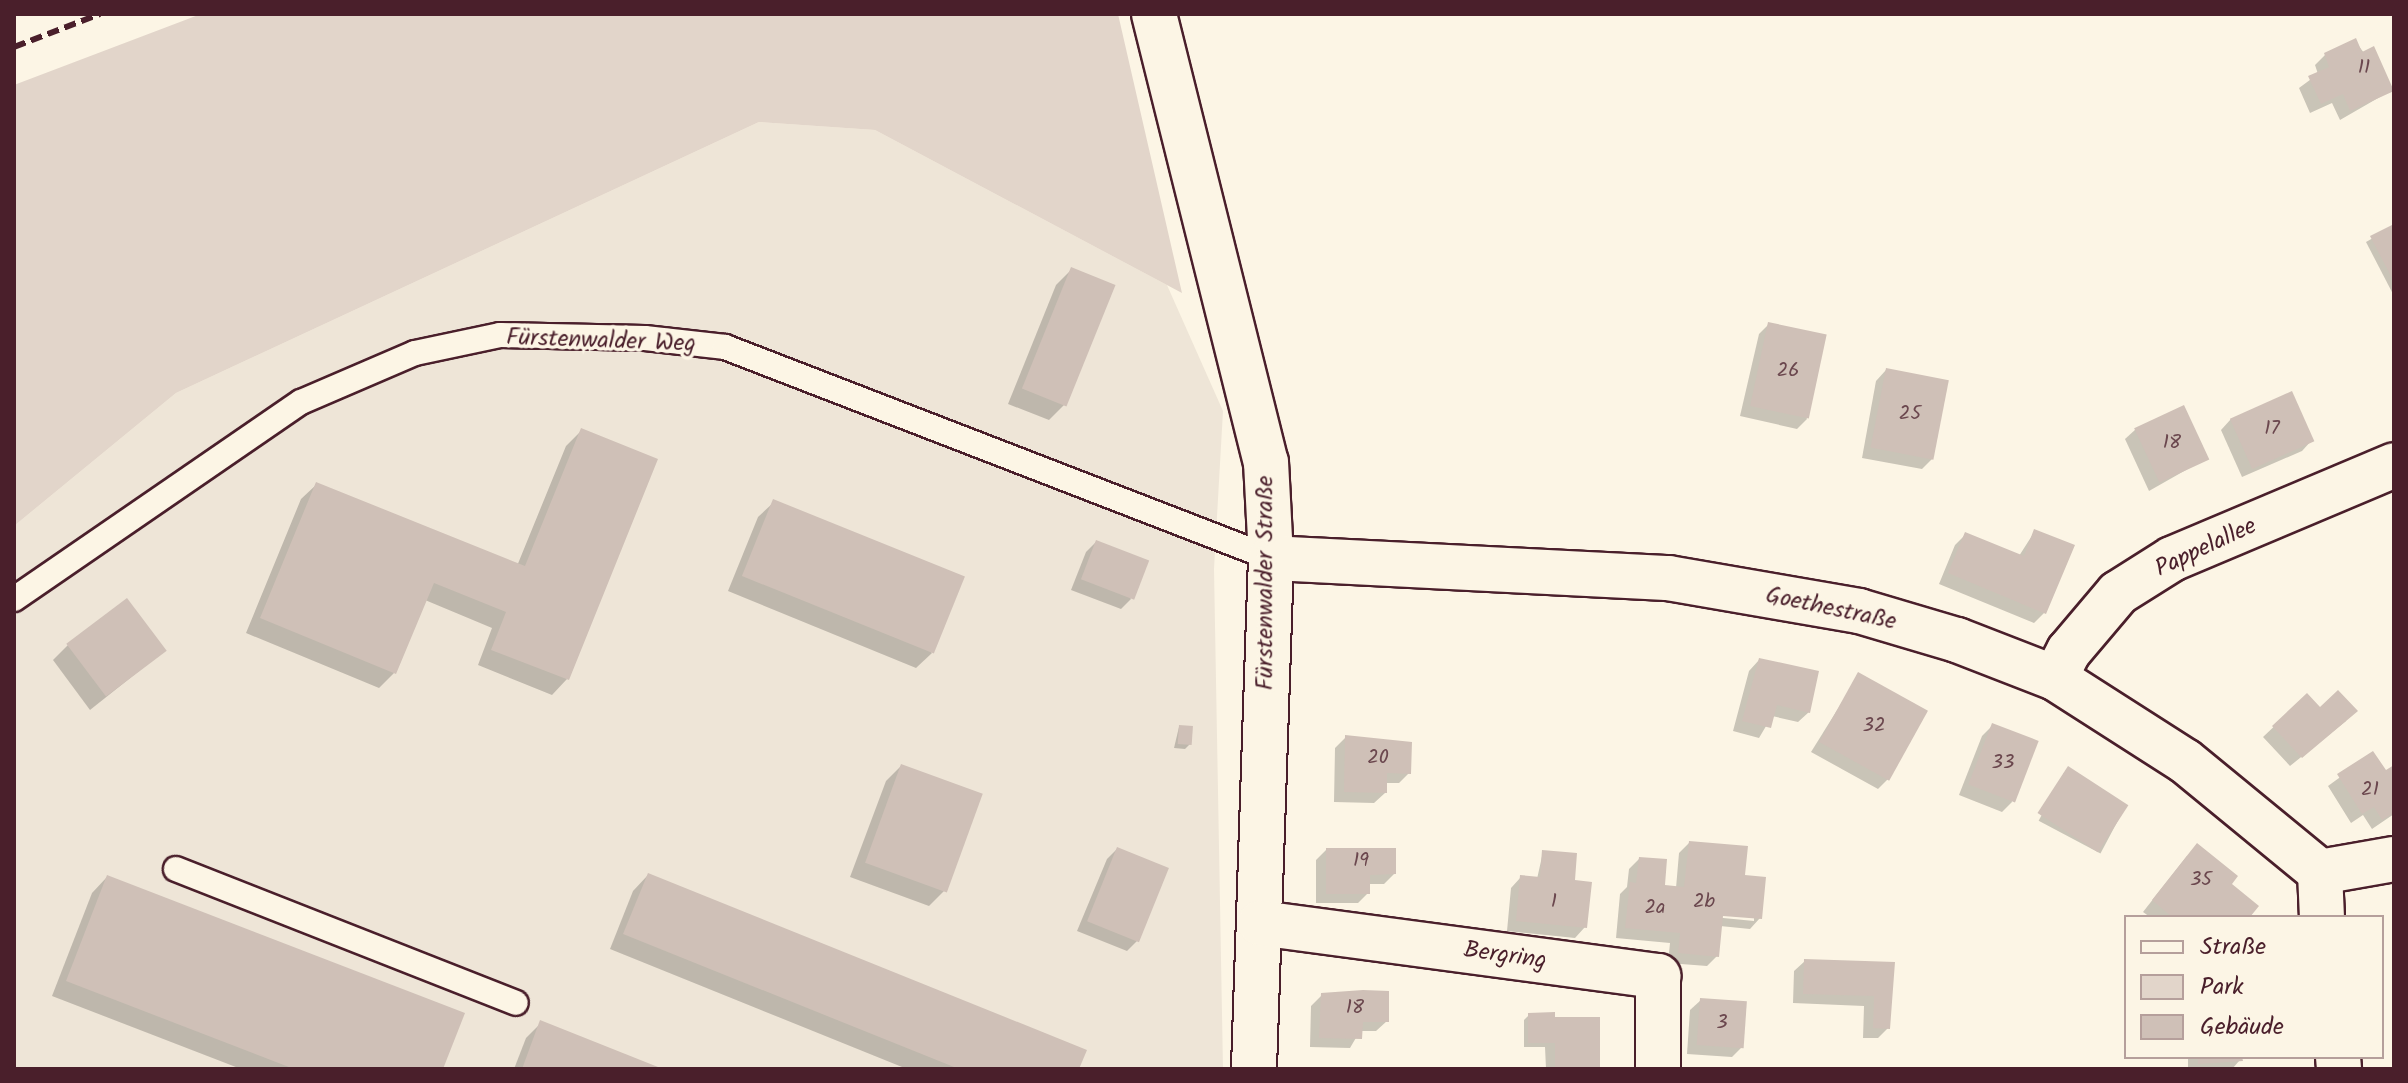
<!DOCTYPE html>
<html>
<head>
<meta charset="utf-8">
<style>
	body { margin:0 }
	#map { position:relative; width:2408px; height:1083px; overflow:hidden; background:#fcf5e5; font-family:Kalam,sans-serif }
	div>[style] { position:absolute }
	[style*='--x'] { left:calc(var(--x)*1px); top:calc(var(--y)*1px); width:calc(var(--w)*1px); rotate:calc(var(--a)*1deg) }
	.built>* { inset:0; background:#eee5d7 }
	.green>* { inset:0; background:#e2d5ca }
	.shadow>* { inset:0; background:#0003; transform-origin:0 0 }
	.building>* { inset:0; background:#cfc0b7; transform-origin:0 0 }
	.roads { filter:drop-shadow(2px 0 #4a1f2b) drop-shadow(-2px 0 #4a1f2b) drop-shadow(0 2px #4a1f2b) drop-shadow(0 -2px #4a1f2b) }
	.lane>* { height:24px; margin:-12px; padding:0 12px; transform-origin:12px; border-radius:12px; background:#fcf5e5 }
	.street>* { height:44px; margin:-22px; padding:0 22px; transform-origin:22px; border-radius:22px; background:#fcf5e5 }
	.rail>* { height:6px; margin-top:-3px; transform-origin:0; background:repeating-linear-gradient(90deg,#4a1f2b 0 12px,transparent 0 18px) }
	span { translate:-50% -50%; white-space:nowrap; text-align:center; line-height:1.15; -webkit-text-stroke:7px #fcf5e5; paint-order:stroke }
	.number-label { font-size:20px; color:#6b474e }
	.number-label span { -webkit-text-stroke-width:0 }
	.street-label { font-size:24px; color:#4a1f2b }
	.frame { position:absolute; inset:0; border:16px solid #4a1f2b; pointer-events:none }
	.legend { position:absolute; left:2124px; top:915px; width:260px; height:144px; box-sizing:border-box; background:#fcf5e5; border:2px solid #b59f9b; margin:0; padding:10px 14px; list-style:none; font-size:24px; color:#4a1f2b }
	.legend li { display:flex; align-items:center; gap:16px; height:40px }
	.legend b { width:40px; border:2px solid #b59f9b }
</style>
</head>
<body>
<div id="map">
	<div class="built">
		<div style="clip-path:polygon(759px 122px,875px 130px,1167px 285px,1223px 411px,1214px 569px,1223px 1069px,14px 1069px,14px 526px,176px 393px)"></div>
	</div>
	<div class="green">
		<div style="clip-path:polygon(201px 14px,1118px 14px,1182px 293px,875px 130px,759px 122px,176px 393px,14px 526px,14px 85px)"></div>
	</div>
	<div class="shadow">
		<div style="clip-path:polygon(2355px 41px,2392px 90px,2340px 120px,2332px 103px,2310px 113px,2299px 88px,2318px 74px,2315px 65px,2325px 55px)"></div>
		<div style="clip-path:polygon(2394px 226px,2394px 296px,2366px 242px)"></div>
		<div style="clip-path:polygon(1072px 269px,1064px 405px,1049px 420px,1008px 404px,1056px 285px)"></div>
		<div style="clip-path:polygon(1769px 324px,1807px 419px,1797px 429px,1740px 416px,1759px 334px)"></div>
		<div style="clip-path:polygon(1886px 370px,1932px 459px,1922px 469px,1862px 458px,1876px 381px)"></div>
		<div style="clip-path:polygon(2231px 419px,2312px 440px,2302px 451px,2242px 477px,2221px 430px)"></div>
		<div style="clip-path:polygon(2136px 429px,2207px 458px,2149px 491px,2125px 439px)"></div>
		<div style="clip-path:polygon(581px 431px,655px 461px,567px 679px,552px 695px,478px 665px,492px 628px,425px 600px,394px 673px,379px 688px,246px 633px,301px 499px,317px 484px,517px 566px,566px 446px)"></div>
		<div style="clip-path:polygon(774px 502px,932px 653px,916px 668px,728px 591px,758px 517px)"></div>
		<div style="clip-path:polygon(2035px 531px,2045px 612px,2034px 623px,1939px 584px,1955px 545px,1966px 534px,2019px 556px)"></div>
		<div style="clip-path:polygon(1096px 542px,1131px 599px,1121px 609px,1071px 590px,1086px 552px)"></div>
		<div style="clip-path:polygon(68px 645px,164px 651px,90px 710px,53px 660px)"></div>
		<div style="clip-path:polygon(1759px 660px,1809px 712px,1798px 722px,1772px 716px,1759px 738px,1733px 731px,1749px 671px)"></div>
		<div style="clip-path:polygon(1859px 675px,1888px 779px,1878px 789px,1811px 752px)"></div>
		<div style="clip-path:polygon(2306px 696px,2319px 710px,2346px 721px,2290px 766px,2263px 737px)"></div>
		<div style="clip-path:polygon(1993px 725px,2012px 802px,2002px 812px,1959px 795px,1982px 736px)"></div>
		<div style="clip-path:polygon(1179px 727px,1190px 744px,1185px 749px,1174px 748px)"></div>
		<div style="clip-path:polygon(1346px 737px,1409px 773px,1399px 783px,1385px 783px,1385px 793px,1374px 803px,1334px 802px,1335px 748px)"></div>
		<div style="clip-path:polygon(2372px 754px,2385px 773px,2394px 767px,2394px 814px,2372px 829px,2363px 815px,2351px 823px,2328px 786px)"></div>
		<div style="clip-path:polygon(901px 766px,944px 891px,929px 906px,850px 877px,886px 781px)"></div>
		<div style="left:2064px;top:773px;width:70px;height:54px;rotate:28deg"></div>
		<div style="clip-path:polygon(evenodd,1689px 843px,1743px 877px,1760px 918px,1750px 929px,1720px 926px,1717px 956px,1707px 966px,1668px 963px,1670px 943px,1616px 938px,1620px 894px,1627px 887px,1629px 869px,1639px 859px,1662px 887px,1676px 888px,1679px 853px,1689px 843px,1713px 913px,1754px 917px,1754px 921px,1713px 917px,1713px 913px)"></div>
		<div style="clip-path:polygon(1117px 849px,1137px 941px,1127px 951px,1077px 931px,1107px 859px)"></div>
		<div style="clip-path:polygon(1326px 850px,1394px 874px,1384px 884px,1368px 884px,1368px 893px,1358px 903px,1316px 903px,1316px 860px)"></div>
		<div style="clip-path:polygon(1543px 852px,1573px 882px,1585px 927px,1575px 938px,1507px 931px,1511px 888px,1521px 877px,1537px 879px)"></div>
		<div style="clip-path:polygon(2187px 856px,2229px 884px,2247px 917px,2150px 917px,2143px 912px)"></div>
		<div style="clip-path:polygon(648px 875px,1077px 1069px,907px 1069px,610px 949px,633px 891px)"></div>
		<div style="clip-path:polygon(107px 877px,441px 1069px,241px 1069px,52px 996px,92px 893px)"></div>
		<div style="clip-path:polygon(1805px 961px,1893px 964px,1888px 1028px,1878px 1038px,1863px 1038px,1864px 1006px,1793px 1003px,1794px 971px)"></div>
		<div style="clip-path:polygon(1322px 995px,1387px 1021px,1376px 1031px,1360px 1031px,1350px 1048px,1310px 1047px,1311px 1006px)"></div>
		<div style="clip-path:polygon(1701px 1000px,1742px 1047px,1732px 1057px,1687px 1054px,1690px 1010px)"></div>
		<div style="clip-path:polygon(1529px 1015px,1598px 1069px,1546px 1069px,1545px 1047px,1524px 1047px,1524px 1020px)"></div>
		<div style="clip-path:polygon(541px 1023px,658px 1069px,514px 1069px,526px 1038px)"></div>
		<div style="clip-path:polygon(2188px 1057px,2240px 1057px,2240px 1060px,2232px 1069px,2188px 1069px)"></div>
	</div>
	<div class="building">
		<div style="clip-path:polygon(2356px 38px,2362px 52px,2374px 46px,2394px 91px,2350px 111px,2343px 94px,2321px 104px,2308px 76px,2329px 67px,2324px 53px)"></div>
		<div style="clip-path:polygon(2394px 224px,2394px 282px,2370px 236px)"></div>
		<div style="left:1071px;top:267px;width:48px;height:131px;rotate:22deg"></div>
		<div style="left:1768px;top:322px;width:60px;height:86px;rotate:12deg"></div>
		<div style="left:1886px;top:368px;width:64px;height:81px;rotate:11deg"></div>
		<div style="left:2292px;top:391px;width:55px;height:68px;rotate:66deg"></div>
		<div style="left:2184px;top:405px;width:60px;height:55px;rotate:65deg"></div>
		<div style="clip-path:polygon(581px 428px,658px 459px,569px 680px,491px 650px,506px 612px,434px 583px,396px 674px,260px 618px,316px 482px,525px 566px)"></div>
		<div style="left:773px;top:499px;width:207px;height:83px;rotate:22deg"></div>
		<div style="clip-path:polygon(2034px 529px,2075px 545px,2046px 614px,1948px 573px,1965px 532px,2024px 556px)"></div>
		<div style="left:1096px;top:540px;width:57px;height:42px;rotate:21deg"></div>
		<div style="left:127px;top:598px;width:66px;height:76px;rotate:53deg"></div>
		<div style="clip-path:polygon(1759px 658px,1819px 671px,1810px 713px,1777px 705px,1771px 728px,1742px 721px)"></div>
		<div style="left:1858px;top:672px;width:80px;height:80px;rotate:29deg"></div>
		<div style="clip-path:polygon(2338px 690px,2358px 711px,2302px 758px,2272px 726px,2307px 693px,2320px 707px)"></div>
		<div style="left:1992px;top:723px;width:50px;height:66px;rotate:21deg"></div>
		<div style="left:1179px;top:725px;width:14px;height:19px;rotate:4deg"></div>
		<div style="clip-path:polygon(1345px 735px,1412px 742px,1411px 774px,1387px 773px,1387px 793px,1344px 792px)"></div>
		<div style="clip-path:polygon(2373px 751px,2386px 770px,2394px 765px,2394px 813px,2382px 820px,2374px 807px,2362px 814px,2337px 774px)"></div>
		<div style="left:901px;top:764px;width:87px;height:105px;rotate:20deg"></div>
		<div style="left:2068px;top:766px;width:72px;height:56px;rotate:33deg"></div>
		<div style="clip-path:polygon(1689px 841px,1748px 846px,1745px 875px,1766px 877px,1762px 919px,1723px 916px,1719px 957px,1678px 953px,1680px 933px,1625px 928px,1630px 882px,1636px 883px,1639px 857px,1667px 859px,1665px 885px,1684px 887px)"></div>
		<div style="clip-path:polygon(2197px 843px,2238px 876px,2232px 884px,2259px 906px,2250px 917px,2172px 917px,2152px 900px)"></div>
		<div style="left:1117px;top:847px;width:56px;height:80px;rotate:22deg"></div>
		<div style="clip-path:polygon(1326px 848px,1396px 848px,1396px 874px,1370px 875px,1370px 894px,1326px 894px)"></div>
		<div style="clip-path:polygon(1542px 850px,1577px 853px,1575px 880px,1592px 882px,1587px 928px,1516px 921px,1520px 875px,1540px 877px)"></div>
		<div style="clip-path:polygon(648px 873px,1087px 1050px,1079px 1069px,959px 1069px,623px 934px)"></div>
		<div style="clip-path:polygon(107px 875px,465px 1013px,443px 1069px,294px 1069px,66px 981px)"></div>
		<div style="clip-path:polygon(1804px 959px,1895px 962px,1890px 1029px,1873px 1028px,1874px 996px,1803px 994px)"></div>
		<div style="clip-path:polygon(1363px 990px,1389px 991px,1389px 1022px,1363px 1022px,1362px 1039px,1319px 1038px,1321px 993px)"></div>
		<div style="left:1700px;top:998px;width:47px;height:47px;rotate:4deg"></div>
		<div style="clip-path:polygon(1555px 1012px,1555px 1017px,1600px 1017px,1600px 1069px,1555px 1069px,1555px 1043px,1528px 1043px,1528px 1013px)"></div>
		<div style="clip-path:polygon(540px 1020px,663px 1069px,522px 1069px)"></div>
		<div style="clip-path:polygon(2198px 1057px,2242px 1057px,2243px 1061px,2198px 1064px)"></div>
	</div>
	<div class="roads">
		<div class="lane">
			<div style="--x:14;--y:599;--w:348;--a:-34.5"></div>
			<div style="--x:301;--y:402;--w:124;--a:-23.3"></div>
			<div style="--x:415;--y:353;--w:87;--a:-12"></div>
			<div style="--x:500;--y:335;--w:145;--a:1.2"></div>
			<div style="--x:645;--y:338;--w:81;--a:6.4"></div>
			<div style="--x:725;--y:347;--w:585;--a:21.13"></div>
			<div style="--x:176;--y:869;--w:365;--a:21.5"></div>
		</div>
		<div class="street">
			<div style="--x:1154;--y:14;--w:462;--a:76"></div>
			<div style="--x:1266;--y:462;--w:96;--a:87"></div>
			<div style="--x:1271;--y:558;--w:511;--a:91.91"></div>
			<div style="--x:1271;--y:558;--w:398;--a:2.9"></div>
			<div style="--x:1668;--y:578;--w:194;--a:9.8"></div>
			<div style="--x:1859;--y:611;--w:102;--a:16.5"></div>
			<div style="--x:1957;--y:640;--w:105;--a:21.2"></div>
			<div style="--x:2055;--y:678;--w:154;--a:32.6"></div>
			<div style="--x:2185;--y:761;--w:175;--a:39.4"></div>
			<div style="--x:2320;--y:872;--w:45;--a:87.5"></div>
			<div style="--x:2055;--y:678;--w:30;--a:-63"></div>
			<div style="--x:2069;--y:651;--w:76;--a:-49.8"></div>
			<div style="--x:2118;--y:593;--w:64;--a:-32.2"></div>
			<div style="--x:2172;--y:559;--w:241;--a:-22.9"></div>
			<div style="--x:2320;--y:872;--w:75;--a:-10"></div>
			<div style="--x:1260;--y:923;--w:402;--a:7.6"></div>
			<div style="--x:1658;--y:976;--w:93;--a:90"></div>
			<div style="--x:2338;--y:1057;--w:12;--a:85"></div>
		</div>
	</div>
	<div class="rail">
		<div style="--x:14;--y:47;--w:92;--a:-21"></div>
	</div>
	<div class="number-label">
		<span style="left:2364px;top:68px">11</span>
		<span style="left:1788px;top:371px">26</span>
		<span style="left:1910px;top:414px">25</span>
		<span style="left:2272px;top:429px">17</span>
		<span style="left:2172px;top:443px">18</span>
		<span style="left:1874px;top:726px">32</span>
		<span style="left:1378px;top:758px">20</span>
		<span style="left:2003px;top:763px">33</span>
		<span style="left:2370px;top:790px">21</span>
		<span style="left:1361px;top:861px">19</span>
		<span style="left:2201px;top:880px">35</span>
		<span style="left:1554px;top:902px">1</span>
		<span style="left:1704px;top:902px">2b</span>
		<span style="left:1655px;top:908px">2a</span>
		<span style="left:1355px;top:1008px">18</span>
		<span style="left:1722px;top:1023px">3</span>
	</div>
	<div class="street-label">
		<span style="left:601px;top:341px;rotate:2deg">Fürstenwalder Weg</span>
		<span style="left:2206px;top:548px;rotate:-25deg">Pappelallee</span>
		<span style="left:1266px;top:583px;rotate:-90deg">Fürstenwalder Straße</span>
		<span style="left:1831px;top:609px;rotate:12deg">Goethestraße</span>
		<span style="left:1505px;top:956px;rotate:8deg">Bergring</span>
	</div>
	<div class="frame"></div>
	<ul class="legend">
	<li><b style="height:10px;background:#fcf5e5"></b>Straße</li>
	<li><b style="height:22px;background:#e2d5ca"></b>Park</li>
	<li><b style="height:22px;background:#cfc0b7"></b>Gebäude</li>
	</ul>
</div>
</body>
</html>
